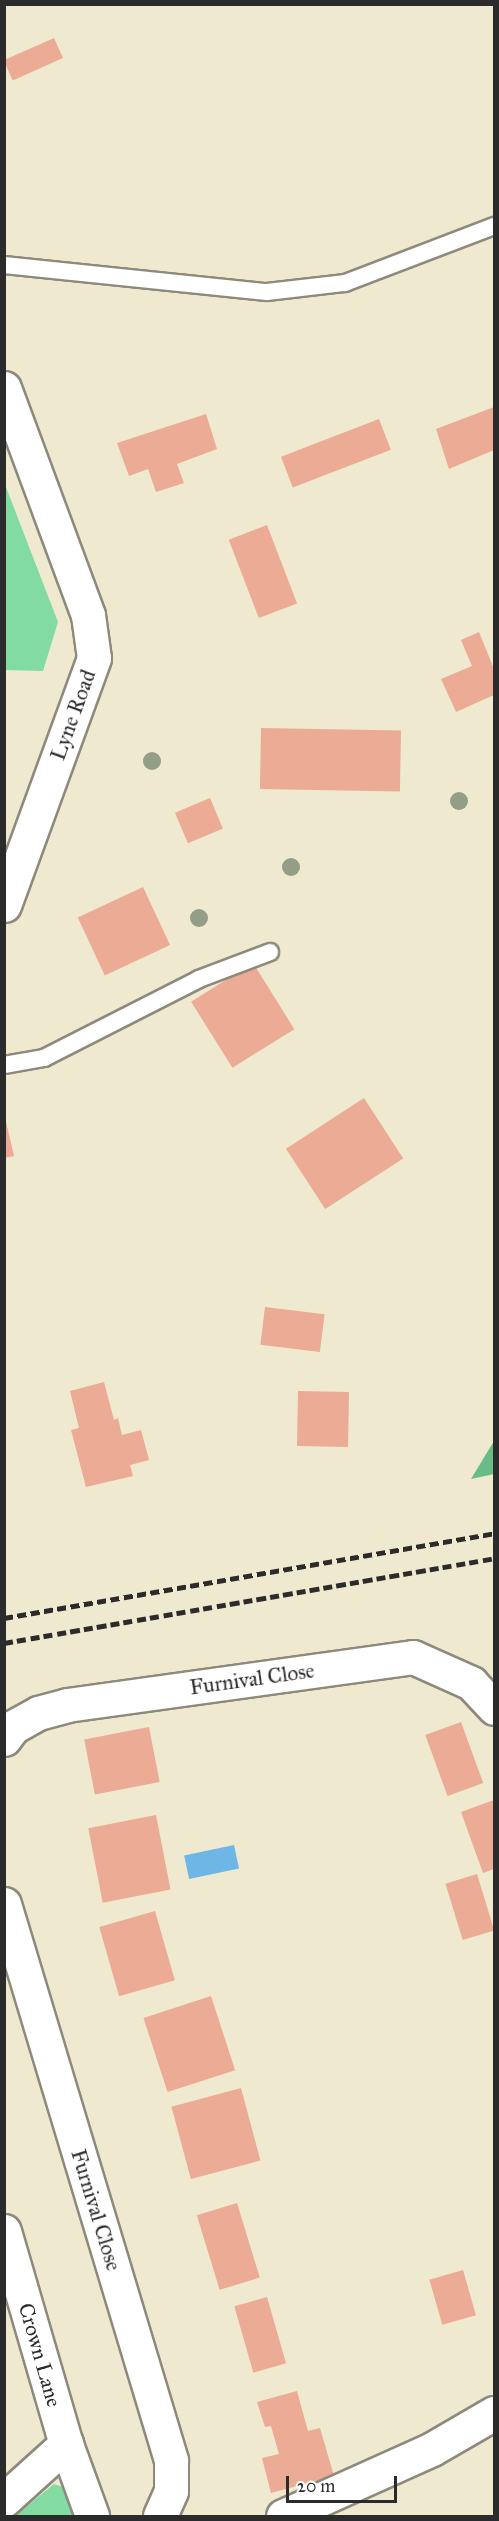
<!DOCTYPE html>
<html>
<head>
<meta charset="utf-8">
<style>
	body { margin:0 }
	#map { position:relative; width:499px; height:2521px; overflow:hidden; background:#efe9cf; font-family:"IM FELL Great Primer",serif }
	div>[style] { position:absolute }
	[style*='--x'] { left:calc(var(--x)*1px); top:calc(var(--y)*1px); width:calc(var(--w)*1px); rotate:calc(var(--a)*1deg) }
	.green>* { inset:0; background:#82dba1 }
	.forest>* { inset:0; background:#69bb87 }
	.water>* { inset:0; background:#6db6e5; transform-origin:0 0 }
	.building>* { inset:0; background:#ecab94; transform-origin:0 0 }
	.roads { filter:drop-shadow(2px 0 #8d8a7d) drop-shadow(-2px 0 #8d8a7d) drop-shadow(0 2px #8d8a7d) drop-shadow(0 -2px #8d8a7d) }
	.service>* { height:16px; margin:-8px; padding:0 8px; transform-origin:8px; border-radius:8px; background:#fff }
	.minor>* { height:33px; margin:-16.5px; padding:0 16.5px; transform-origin:16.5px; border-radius:16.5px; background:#fff }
	.rail>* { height:4.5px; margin-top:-2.25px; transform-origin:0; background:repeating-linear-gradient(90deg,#2b2b2b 0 9px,transparent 0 13.5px) }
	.trees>* { width:18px; height:18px; margin:-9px; border-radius:50%; background:#929e88 }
	span { translate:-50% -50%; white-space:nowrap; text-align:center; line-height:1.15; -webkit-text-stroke:6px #fff; paint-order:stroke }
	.street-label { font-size:21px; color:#2b2b2b }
	.frame { position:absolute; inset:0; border:6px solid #2b2b2b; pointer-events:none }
	.scale { position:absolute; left:286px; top:2476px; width:111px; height:27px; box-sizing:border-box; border:3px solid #2b2b2b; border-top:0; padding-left:8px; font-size:18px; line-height:21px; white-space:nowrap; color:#2b2b2b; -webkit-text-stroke:4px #fff; paint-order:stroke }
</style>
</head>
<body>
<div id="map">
	<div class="green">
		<div style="clip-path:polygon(4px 482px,58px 622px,43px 671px,5px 670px)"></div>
		<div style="clip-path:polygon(54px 2484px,66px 2488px,82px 2516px,15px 2516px)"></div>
	</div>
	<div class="forest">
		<div style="clip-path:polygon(494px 1441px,494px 1474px,471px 1479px)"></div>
	</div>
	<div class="water">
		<div style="left:234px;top:1845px;width:24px;height:51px;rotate:78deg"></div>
	</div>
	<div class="building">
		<div style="left:54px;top:38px;width:22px;height:55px;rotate:66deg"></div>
		<div style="clip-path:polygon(494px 407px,494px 450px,449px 469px,436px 429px)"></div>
		<div style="clip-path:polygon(206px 414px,217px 449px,177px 464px,184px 483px,156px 492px,148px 469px,129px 476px,117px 443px)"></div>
		<div style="left:379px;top:419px;width:33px;height:105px;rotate:69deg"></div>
		<div style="left:267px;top:525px;width:84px;height:41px;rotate:69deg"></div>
		<div style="clip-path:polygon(479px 632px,494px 669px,494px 695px,456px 712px,441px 679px,472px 666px,461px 640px)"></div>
		<div style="left:261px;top:728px;width:140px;height:61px;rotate:1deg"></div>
		<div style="left:210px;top:798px;width:33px;height:38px;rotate:67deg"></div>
		<div style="left:143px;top:887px;width:64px;height:72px;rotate:65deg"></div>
		<div style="left:253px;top:963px;width:78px;height:73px;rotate:58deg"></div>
		<div style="left:364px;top:1098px;width:72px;height:93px;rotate:57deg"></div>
		<div style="clip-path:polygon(4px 1113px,14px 1156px,4px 1158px)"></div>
		<div style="left:265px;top:1307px;width:60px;height:38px;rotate:7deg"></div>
		<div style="clip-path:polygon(104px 1382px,114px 1420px,118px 1418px,122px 1435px,141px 1430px,149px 1460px,130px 1465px,133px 1476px,86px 1487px,71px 1430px,79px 1428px,70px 1391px)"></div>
		<div style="left:298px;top:1391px;width:51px;height:55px;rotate:1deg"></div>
		<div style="left:461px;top:1722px;width:65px;height:38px;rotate:70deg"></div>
		<div style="left:149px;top:1727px;width:56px;height:66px;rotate:79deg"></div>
		<div style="clip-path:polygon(494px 1800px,494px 1869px,483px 1873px,461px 1812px)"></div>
		<div style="left:156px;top:1815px;width:76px;height:69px;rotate:79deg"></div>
		<div style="left:477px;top:1874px;width:59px;height:33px;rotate:73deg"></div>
		<div style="left:155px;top:1911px;width:72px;height:58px;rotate:74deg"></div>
		<div style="left:211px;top:1996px;width:78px;height:71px;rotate:72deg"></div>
		<div style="left:241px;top:2088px;width:75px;height:72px;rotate:75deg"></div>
		<div style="left:237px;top:2203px;width:78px;height:42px;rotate:73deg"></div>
		<div style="left:463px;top:2270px;width:47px;height:35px;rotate:74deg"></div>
		<div style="left:267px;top:2297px;width:69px;height:34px;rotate:74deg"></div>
		<div style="clip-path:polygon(297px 2391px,308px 2431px,320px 2428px,334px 2476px,271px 2493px,262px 2458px,279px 2454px,271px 2426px,265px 2427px,257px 2402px)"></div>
	</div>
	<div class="roads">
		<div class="service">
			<div style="--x:4;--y:265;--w:264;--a:5.9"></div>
			<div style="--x:267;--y:292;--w:79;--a:-6.6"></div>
			<div style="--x:345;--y:283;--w:160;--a:-20.9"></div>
			<div style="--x:4;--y:1065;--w:41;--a:-9.9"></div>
			<div style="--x:44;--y:1058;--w:174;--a:-27"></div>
			<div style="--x:199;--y:979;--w:76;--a:-20.8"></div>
		</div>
		<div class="minor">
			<div style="--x:4;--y:388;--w:242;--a:69.7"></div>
			<div style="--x:88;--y:615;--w:43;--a:82.1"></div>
			<div style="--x:94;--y:658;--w:263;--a:110"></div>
			<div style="--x:4;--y:1739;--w:15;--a:-53"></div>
			<div style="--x:13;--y:1727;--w:29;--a:-29"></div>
			<div style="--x:38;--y:1713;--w:30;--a:-15"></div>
			<div style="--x:67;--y:1705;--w:349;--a:-7.9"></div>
			<div style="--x:413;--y:1657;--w:64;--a:24.1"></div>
			<div style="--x:471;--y:1683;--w:34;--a:47"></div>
			<div style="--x:4;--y:1904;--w:581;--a:73.28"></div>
			<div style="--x:171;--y:2460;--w:31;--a:90"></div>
			<div style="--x:171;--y:2491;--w:27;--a:114"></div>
			<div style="--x:4;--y:2231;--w:222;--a:73.8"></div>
			<div style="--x:66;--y:2444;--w:77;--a:70.1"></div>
			<div style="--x:4;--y:2500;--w:84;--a:-42.1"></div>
			<div style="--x:283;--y:2516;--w:163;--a:-24.2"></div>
			<div style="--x:432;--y:2449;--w:72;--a:-30.1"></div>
		</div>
	</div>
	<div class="rail">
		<div style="--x:4;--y:1618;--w:497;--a:-9.8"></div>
		<div style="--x:4;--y:1643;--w:497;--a:-9.8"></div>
	</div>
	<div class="trees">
		<div style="left:152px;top:761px"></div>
		<div style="left:459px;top:801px"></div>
		<div style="left:291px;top:867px"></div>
		<div style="left:199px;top:918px"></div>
	</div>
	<div class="street-label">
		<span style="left:73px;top:715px;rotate:-70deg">Lyne Road</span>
		<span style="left:252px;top:1679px;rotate:-8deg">Furnival Close</span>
		<span style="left:96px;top:2210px;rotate:73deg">Furnival Close</span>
		<span style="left:40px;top:2355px;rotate:74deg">Crown Lane</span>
	</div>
	<div class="frame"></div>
	<div class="scale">20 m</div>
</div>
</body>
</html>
